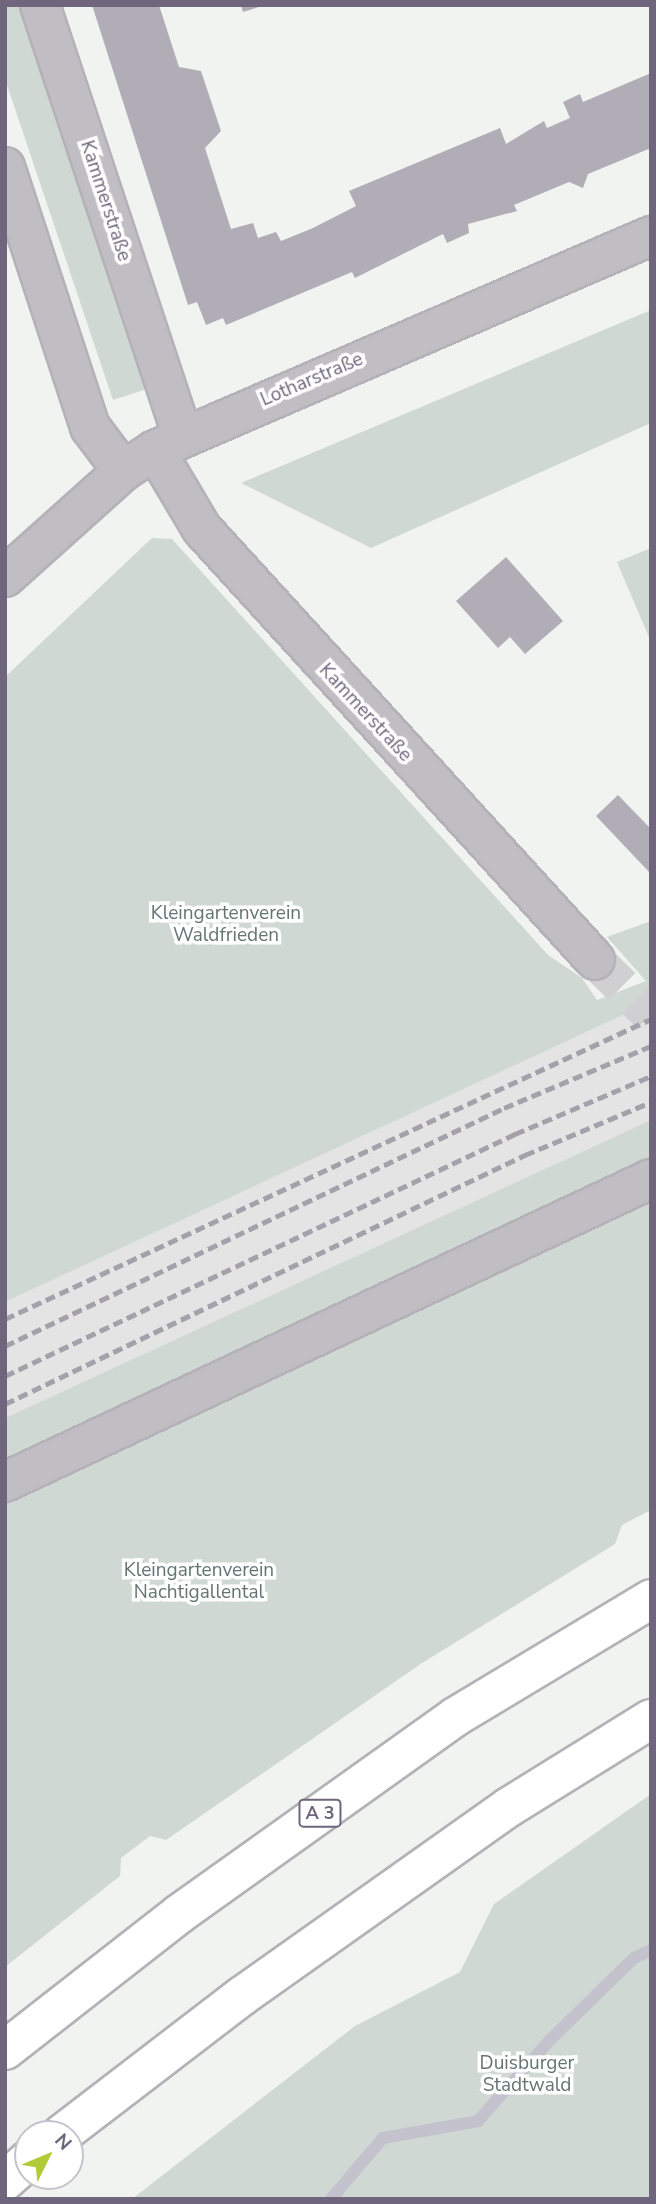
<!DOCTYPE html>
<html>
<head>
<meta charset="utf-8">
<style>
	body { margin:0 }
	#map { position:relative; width:656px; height:2204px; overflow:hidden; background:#f0f3f0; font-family:"Nunito Sans",sans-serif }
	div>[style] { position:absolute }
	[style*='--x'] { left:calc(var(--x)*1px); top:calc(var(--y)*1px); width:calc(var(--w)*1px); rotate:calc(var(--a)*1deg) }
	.built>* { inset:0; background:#e3e4e3 }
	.green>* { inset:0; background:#d0d8d4 }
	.stream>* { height:12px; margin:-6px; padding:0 6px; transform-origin:6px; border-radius:6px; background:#c4c2cd }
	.building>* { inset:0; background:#b0adb7 }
	.minor-tunnel>* { height:38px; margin-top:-19px; transform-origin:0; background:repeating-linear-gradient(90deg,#d0d0d3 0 38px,transparent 0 57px) }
	.roads { filter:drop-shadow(2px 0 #b4b2b8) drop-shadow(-2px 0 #b4b2b8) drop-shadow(0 2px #b4b2b8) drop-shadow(0 -2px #b4b2b8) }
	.minor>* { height:38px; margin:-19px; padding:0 19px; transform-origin:19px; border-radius:19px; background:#c0bdc3 }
	.highway>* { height:38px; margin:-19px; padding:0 19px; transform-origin:19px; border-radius:19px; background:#fff }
	.rail>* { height:5px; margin-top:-2.5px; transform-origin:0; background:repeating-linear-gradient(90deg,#a4a1aa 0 10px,transparent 0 15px) }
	span { translate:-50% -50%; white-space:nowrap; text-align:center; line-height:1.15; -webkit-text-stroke:7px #fff; paint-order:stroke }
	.shield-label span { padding:2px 5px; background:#fff; border:2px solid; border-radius:5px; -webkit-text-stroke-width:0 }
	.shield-label { font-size:18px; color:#6f667d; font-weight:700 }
	.street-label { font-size:19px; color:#6f667d }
	.park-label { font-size:19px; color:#647571 }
	.frame { position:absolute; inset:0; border:7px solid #6f667d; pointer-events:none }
	.north { position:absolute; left:14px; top:2120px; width:70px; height:70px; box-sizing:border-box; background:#fff; border:2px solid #c5c2cb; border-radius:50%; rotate:47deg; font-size:19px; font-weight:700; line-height:28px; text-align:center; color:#6f667d }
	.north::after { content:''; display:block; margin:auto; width:24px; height:32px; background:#b1cb38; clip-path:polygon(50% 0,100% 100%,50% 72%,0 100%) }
</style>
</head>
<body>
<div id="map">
	<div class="built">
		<div style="clip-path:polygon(651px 1002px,651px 1120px,5px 1418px,5px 1302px)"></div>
	</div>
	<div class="green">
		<div style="clip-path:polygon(5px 5px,26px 5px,153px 387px,113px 400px,5px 79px)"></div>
		<div style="clip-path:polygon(651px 310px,651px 423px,371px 548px,241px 483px)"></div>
		<div style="clip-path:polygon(152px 538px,172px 539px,548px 955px,582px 978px,597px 1000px,646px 981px,607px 937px,651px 921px,651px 1002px,5px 1302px,5px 677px)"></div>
		<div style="clip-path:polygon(651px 548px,651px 642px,617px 562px)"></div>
		<div style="clip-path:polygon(651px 1120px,651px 1510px,622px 1525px,615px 1544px,422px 1663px,166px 1840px,150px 1836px,121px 1858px,120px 1876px,5px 1967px,5px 1418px)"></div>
		<div style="clip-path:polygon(651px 1794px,651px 2199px,132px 2199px,355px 2026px,460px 1972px,494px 1904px)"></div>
	</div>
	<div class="stream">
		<div style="--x:331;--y:2199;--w:80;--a:-49.6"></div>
		<div style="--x:383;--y:2138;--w:97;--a:-10.1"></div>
		<div style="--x:478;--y:2121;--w:107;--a:-48.4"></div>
		<div style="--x:549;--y:2041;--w:119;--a:-44.3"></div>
		<div style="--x:634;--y:1958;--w:19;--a:-25"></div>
	</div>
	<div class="building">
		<div style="clip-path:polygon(92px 5px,159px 5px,179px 67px,201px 71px,221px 131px,205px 148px,231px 229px,253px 223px,258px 238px,276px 232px,281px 241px,313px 228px,356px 206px,349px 191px,500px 128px,506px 144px,544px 121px,547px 128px,570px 118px,563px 102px,580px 94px,583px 102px,651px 73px,651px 148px,588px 174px,583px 188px,569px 182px,514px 205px,517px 211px,468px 224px,469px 233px,447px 243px,443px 234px,355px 278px,352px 272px,226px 325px,223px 318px,206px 325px,197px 302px,188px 305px)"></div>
		<div style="clip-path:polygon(241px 5px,262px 5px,262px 6px,243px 12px)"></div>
		<div style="clip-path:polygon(506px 557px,563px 621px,525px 654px,510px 637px,498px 648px,456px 601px)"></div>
		<div style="clip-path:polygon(618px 795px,651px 829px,651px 874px,596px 816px)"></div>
	</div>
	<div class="minor-tunnel">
		<div style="--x:595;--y:960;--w:78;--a:44.5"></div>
	</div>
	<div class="roads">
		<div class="minor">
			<div style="--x:40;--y:5;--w:455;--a:71.7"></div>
			<div style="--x:5;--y:167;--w:274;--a:71.9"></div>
			<div style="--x:90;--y:427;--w:55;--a:53.1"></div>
			<div style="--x:155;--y:450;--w:92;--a:59.3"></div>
			<div style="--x:202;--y:529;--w:583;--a:47.64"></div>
			<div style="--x:5;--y:577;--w:159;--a:-41.9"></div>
			<div style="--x:123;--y:471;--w:38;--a:-33"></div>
			<div style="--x:155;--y:450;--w:540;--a:-23.34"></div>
			<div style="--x:5;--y:1482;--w:714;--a:-25.13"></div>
		</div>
		<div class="highway">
			<div style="--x:5;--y:2050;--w:221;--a:-38"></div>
			<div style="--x:179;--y:1914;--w:339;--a:-35.5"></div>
			<div style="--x:455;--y:1717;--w:229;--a:-31"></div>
			<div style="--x:62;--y:2134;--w:227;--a:-37.5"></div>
			<div style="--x:242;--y:1996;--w:327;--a:-35.3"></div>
			<div style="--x:509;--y:1807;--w:167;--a:-31.8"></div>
			<div style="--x:5;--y:2181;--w:31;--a:-42"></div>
		</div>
	</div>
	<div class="rail">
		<div style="--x:5;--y:1319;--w:712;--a:-24.91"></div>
		<div style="--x:5;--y:1346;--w:553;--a:-25.5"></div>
		<div style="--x:504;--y:1108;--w:160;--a:-22.9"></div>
		<div style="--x:5;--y:1376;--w:565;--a:-25.38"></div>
		<div style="--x:515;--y:1134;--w:148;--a:-23.1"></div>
		<div style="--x:5;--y:1404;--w:577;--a:-25.59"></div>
		<div style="--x:525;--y:1155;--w:137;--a:-22.8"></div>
	</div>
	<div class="shield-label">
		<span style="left:320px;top:1813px">A 3</span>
	</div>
	<div class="street-label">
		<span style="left:105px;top:201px;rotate:72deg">Kammerstraße</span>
		<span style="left:312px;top:380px;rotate:-23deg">Lotharstraße</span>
		<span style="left:365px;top:713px;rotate:47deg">Kammerstraße</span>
	</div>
	<div class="park-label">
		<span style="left:226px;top:925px">Kleingartenverein<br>Waldfrieden</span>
		<span style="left:199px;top:1582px">Kleingartenverein<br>Nachtigallental</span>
		<span style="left:527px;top:2075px">Duisburger<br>Stadtwald</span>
	</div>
	<div class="frame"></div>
	<div class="north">N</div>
</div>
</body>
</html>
